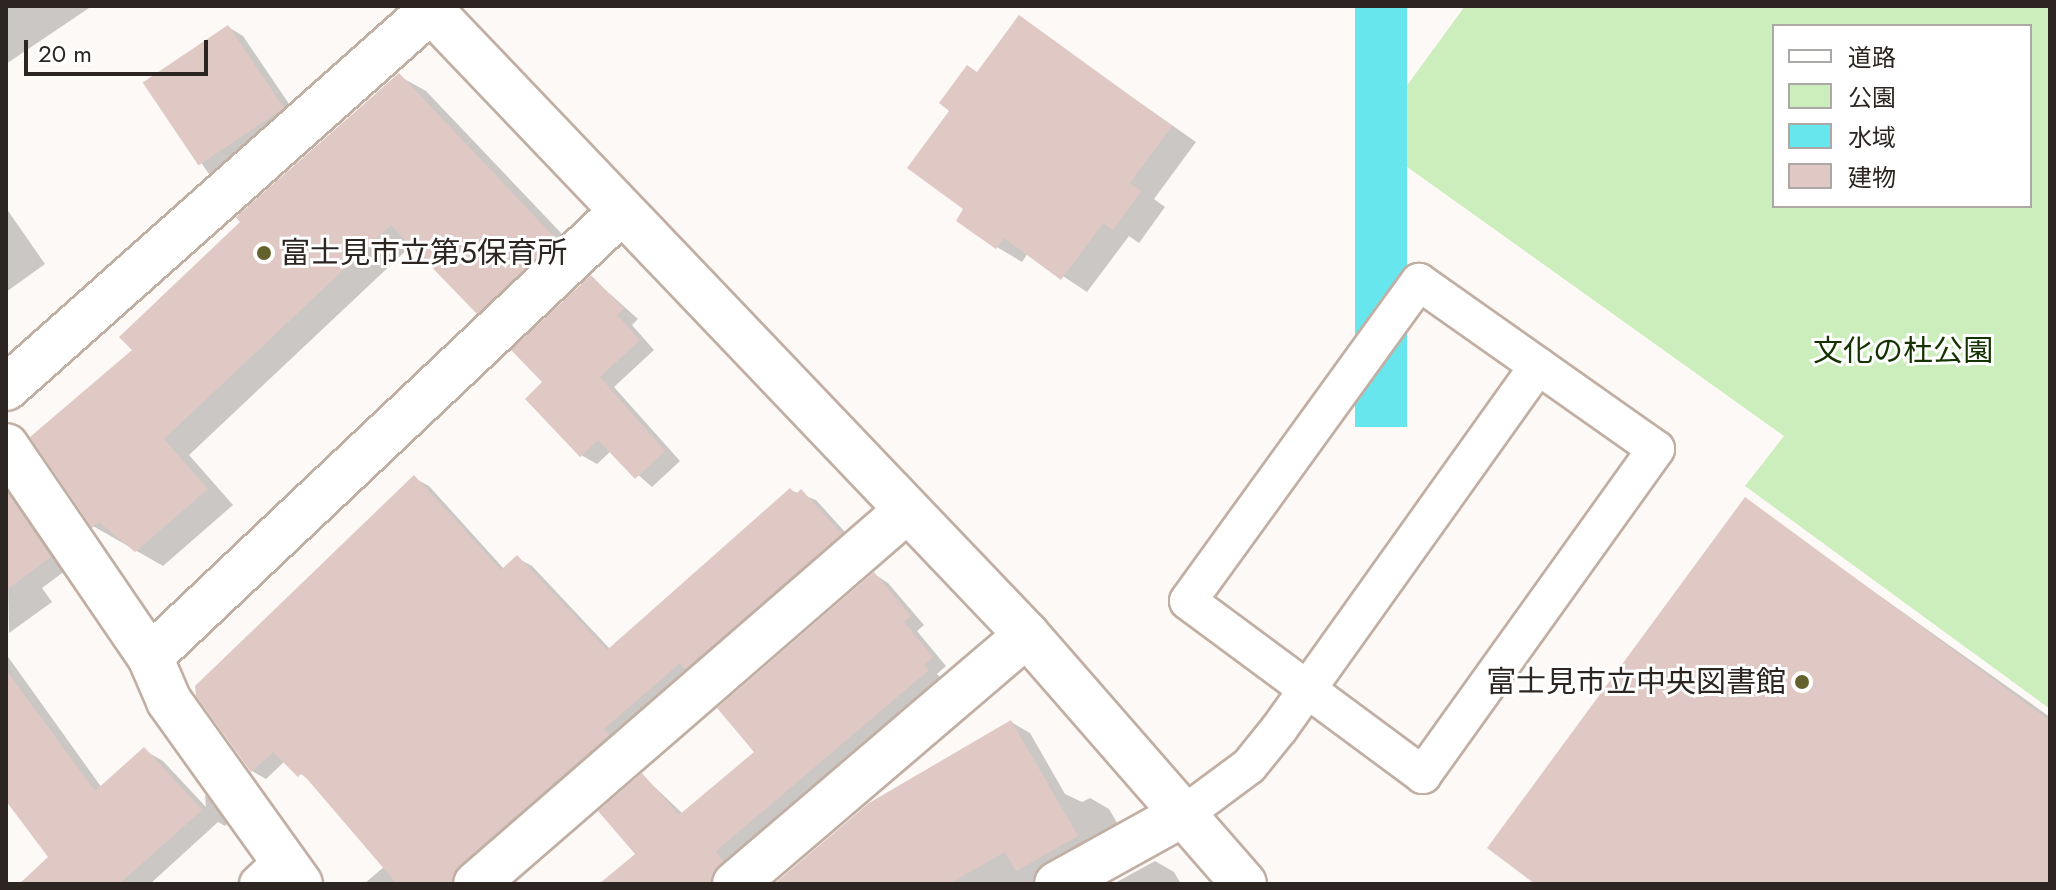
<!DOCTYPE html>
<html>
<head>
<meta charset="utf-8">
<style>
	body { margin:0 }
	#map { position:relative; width:2056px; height:890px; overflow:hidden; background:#fdf9f7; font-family:Jost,"Noto Sans JP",sans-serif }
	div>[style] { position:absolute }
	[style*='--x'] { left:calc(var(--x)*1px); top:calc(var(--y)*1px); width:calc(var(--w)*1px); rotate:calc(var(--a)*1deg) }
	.green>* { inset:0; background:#cbeebc }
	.water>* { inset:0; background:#67e6ee; transform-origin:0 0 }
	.shadow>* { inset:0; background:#0003 }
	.building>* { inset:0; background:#e0c9c5; transform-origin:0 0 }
	.roads { filter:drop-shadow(2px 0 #c2afa4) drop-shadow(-2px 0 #c2afa4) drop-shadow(0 2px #c2afa4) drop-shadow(0 -2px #c2afa4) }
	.service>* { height:36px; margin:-18px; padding:0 18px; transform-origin:18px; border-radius:18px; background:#fff }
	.minor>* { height:44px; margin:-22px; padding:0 22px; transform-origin:22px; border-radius:22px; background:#fff }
	.tertiary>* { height:44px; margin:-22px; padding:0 22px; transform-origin:22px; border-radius:22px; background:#fff }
	.dots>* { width:22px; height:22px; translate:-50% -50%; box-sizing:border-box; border:4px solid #fff; border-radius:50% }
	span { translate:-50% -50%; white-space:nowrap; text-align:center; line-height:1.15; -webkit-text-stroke:6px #fff; paint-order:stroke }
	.poi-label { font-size:30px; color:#2c2521 }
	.left { translate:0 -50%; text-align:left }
	.right { translate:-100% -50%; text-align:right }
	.park-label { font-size:30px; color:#143300 }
	.frame { position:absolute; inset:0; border:8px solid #2c2521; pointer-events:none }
	.legend { position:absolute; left:1772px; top:24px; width:260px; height:184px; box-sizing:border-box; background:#fff; border:2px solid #aba8a6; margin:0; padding:10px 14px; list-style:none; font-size:24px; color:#2c2521 }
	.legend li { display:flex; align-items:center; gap:16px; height:40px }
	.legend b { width:40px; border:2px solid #aba8a6 }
	.scale { position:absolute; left:24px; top:40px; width:184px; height:36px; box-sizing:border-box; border:4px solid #2c2521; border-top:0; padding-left:10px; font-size:24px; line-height:28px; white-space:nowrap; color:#2c2521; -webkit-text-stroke:6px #fff; paint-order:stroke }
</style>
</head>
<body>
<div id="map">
	<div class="green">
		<div style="clip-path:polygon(evenodd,1465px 6px,2050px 6px,2050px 709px,1745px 486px,1784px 436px,1368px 139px,1465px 6px,1774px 26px,2030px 26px,2030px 206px,1774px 206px,1774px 26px)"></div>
	</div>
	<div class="water">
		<div style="left:1355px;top:6px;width:52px;height:421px"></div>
	</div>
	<div class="shadow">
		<div style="clip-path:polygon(6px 6px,92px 6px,6px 64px)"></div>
		<div style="clip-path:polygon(1019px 18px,1196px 142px,1154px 199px,1165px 207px,1139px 243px,1129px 236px,1087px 292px,1028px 253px,1022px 262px,997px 247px,966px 209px,978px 74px)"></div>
		<div style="clip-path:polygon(228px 27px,243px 36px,298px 117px,224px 182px,209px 174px,146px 84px)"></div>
		<div style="clip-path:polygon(399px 76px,426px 91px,582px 255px,505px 328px,478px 312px,413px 244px,189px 455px,233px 505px,163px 566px,93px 526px,134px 350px)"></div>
		<div style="clip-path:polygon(6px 208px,45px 264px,6px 292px)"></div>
		<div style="clip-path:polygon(591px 277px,638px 319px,632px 325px,654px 350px,614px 387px,680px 461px,652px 487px,611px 451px,597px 464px,581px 455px,545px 382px)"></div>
		<div style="clip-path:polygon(414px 478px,429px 486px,504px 569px,517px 558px,532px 566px,611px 650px,790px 490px,816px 500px,855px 543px,470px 884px,364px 884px,385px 866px,314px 784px,285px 761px,266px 779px,252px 771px,198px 695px)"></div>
		<div style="clip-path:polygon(6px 480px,69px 568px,42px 588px,52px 602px,9px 633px)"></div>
		<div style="clip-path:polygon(1745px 500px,2050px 717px,2050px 884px,1540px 884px)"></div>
		<div style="clip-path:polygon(874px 574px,888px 583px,924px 625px,917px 631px,946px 666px,937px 674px,942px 679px,700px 884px,602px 884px,638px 854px,642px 775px,683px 814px,757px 752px)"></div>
		<div style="clip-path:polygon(6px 654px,102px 788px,144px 750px,163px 761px,206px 807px,205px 795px,232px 819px,225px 826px,218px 822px,150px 884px,22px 884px,50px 857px,6px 798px)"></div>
		<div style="clip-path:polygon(1011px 722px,1030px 733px,1065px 794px,1082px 802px,1090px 798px,1109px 809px,1126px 838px,1057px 884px,815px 884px)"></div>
		<div style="clip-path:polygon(1155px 861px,1174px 872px,1181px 884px,1113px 884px)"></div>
	</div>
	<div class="building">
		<div style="clip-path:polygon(1019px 15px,1172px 126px,1130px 183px,1141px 191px,1113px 230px,1103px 223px,1061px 280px,1004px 238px,996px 249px,956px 221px,963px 209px,907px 168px,949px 111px,939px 103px,967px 65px,977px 72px)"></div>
		<div style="left:228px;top:25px;width:100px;height:103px;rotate:56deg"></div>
		<div style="clip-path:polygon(399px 73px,556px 239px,477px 314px,391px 225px,164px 439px,208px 489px,135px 552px,99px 522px,92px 528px,30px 437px,132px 350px,119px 337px,240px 222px,236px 217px)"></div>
		<div style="clip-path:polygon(591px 275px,624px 309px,617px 315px,640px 340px,600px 377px,665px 451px,635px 479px,598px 440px,580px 457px,525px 399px,542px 382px,511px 350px)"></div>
		<div style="clip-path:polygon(414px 475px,501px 570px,517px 555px,607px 650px,790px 488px,796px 494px,801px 489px,842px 534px,685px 669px,680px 663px,604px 729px,609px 735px,460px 865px,452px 884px,397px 884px,302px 773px,298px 777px,273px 752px,251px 772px,196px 696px,195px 686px)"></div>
		<div style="clip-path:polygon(6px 490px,51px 557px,6px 590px)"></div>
		<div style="clip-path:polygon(1745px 497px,2050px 721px,2050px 884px,1535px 884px,1487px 848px)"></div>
		<div style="clip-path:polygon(874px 572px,911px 616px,904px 622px,933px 657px,924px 665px,929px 670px,716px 851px,723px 861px,711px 884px,599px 884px,635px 854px,598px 811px,642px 773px,679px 815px,754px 752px,717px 708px)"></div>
		<div style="clip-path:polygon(6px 670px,95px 791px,144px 747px,202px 810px,119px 884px,19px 884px,48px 857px,6px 801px)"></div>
		<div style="clip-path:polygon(1011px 720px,1078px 836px,1016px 871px,1005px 852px,949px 884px,774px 884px,869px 803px)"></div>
	</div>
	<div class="roads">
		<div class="service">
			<div style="--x:1419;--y:282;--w:290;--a:35.2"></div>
			<div style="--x:1656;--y:449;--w:401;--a:125.6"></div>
			<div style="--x:1423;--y:775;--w:292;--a:-143.5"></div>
			<div style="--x:1188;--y:601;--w:394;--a:-54.1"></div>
			<div style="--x:1187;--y:812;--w:77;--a:-36.6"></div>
			<div style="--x:1249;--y:766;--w:48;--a:-51"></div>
			<div style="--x:1279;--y:729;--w:446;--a:-54.5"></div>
			<div style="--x:258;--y:884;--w:34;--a:-43"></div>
		</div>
		<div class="minor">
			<div style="--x:6;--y:388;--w:569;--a:-41.65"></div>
			<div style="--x:6;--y:446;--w:255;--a:55.7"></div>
			<div style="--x:150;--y:657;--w:48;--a:66.6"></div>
			<div style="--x:169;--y:701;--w:225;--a:54.4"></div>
			<div style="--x:150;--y:657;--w:648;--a:-43.37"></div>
			<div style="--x:476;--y:884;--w:569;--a:-40.94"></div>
			<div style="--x:735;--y:884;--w:384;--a:-40.5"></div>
			<div style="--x:1057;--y:884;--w:149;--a:-29"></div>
		</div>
		<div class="tertiary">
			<div style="--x:427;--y:6;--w:869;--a:46.35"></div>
			<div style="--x:1027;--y:635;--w:330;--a:48.9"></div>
		</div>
	</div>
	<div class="dots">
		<div style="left:264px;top:253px;background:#64612d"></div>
		<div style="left:1802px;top:682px;background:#64612d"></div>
	</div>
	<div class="poi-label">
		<span class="left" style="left:280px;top:253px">富士見市立第5保育所</span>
		<span class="right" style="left:1786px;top:682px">富士見市立中央図書館</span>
	</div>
	<div class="park-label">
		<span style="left:1903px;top:351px">文化の杜公園</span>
	</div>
	<div class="frame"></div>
	<ul class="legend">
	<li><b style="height:10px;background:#fff"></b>道路</li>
	<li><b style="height:22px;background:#cbeebc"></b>公園</li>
	<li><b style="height:22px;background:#67e6ee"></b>水域</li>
	<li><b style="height:22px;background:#e0c9c5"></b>建物</li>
	</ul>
	<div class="scale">20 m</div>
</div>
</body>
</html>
